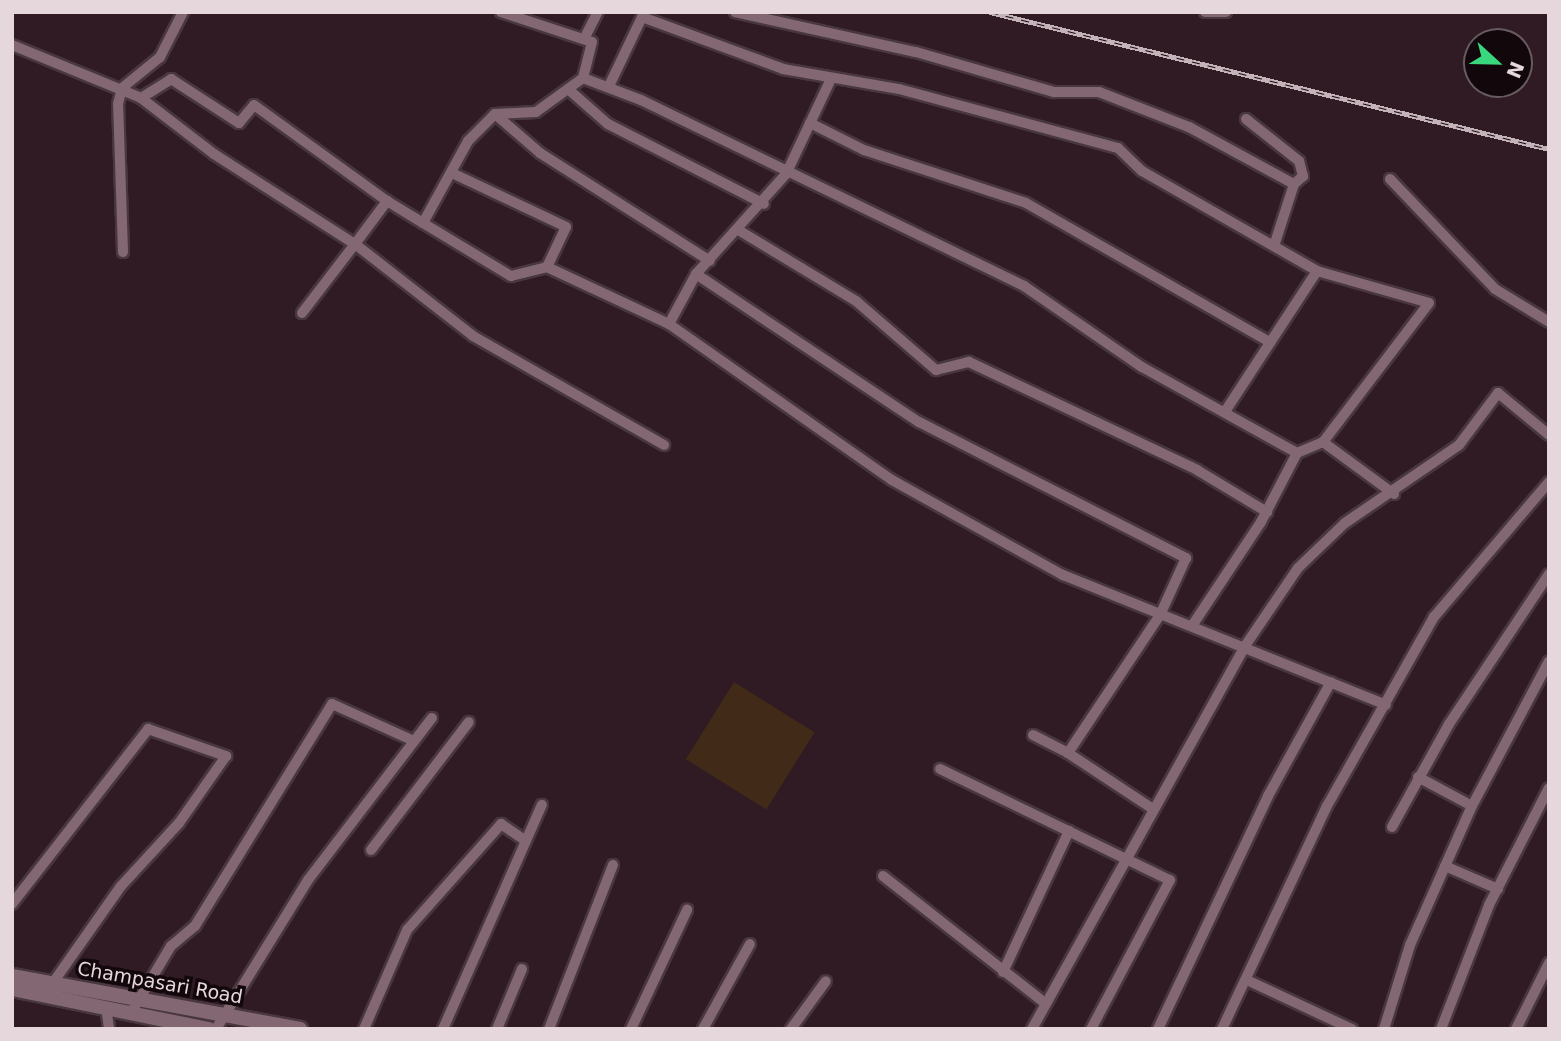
<!DOCTYPE html>
<html>
<head>
<meta charset="utf-8">
<style>
	body { margin:0 }
	#map { position:relative; width:1561px; height:1041px; overflow:hidden; background:#301a24; font-family:"DejaVu Sans",sans-serif }
	div>[style] { position:absolute }
	[style*='--x'] { left:calc(var(--x)*1px); top:calc(var(--y)*1px); width:calc(var(--w)*1px); rotate:calc(var(--a)*1deg) }
	.green>* { inset:0; background:#412a18; transform-origin:0 0 }
	.roads { filter:drop-shadow(2px 0 #49373f) drop-shadow(-2px 0 #49373f) drop-shadow(0 2px #49373f) drop-shadow(0 -2px #49373f) }
	.minor>* { height:10px; margin:-5px; padding:0 5px; transform-origin:5px; border-radius:5px; background:#836873 }
	.secondary>* { height:14px; margin:-7px; padding:0 7px; transform-origin:7px; border-radius:7px; background:#836873 }
	.rail>* { height:5px; margin-top:-2.5px; transform-origin:0; background:repeating-linear-gradient(90deg,#12080c 0 8px,#c4b4ba 0 16px); box-sizing:border-box; border-block:2px solid #c4b4ba }
	span { translate:-50% -50%; white-space:nowrap; text-align:center; line-height:1.15; -webkit-text-stroke:7px #12080c; paint-order:stroke }
	.street-label { font-size:19px; color:#e6d7dd }
	.frame { position:absolute; inset:0; border:14px solid #e6d7dd; pointer-events:none }
	.north { position:absolute; left:1463px; top:28px; width:70px; height:70px; box-sizing:border-box; background:#12080c; border:2px solid #675b60; border-radius:50%; rotate:112deg; font-size:19px; font-weight:700; line-height:28px; text-align:center; color:#e6d7dd }
	.north::after { content:''; display:block; margin:auto; width:24px; height:32px; background:#39d87f; clip-path:polygon(50% 0,100% 100%,50% 72%,0 100%) }
</style>
</head>
<body>
<div id="map">
	<div class="green">
		<div style="left:734px;top:682px;width:95px;height:91px;rotate:32deg"></div>
	</div>
	<div class="roads">
		<div class="minor">
			<div style="--x:735;--y:12;--w:185;--a:12.5"></div>
			<div style="--x:916;--y:52;--w:144;--a:16.2"></div>
			<div style="--x:1054;--y:92;--w:45;--a:0"></div>
			<div style="--x:1099;--y:92;--w:97;--a:21.3"></div>
			<div style="--x:1189;--y:127;--w:119;--a:28.5"></div>
			<div style="--x:1294;--y:184;--w:65;--a:107.9"></div>
			<div style="--x:1205;--y:12;--w:21;--a:0"></div>
			<div style="--x:584;--y:39;--w:30;--a:-63"></div>
			<div style="--x:12;--y:45;--w:139;--a:22.3"></div>
			<div style="--x:141;--y:98;--w:92;--a:37.5"></div>
			<div style="--x:214;--y:154;--w:167;--a:32.6"></div>
			<div style="--x:355;--y:244;--w:54;--a:-53.3"></div>
			<div style="--x:387;--y:201;--w:42;--a:31.4"></div>
			<div style="--x:423;--y:223;--w:94;--a:-61.2"></div>
			<div style="--x:468;--y:141;--w:38;--a:-45"></div>
			<div style="--x:495;--y:114;--w:41;--a:-2.8"></div>
			<div style="--x:536;--y:112;--w:58;--a:-35.9"></div>
			<div style="--x:583;--y:78;--w:37;--a:-76"></div>
			<div style="--x:592;--y:42;--w:96;--a:-161.8"></div>
			<div style="--x:583;--y:78;--w:62;--a:20.8"></div>
			<div style="--x:641;--y:100;--w:426;--a:25.9"></div>
			<div style="--x:1024;--y:286;--w:143;--a:34.5"></div>
			<div style="--x:1142;--y:367;--w:177;--a:29"></div>
			<div style="--x:1297;--y:453;--w:78;--a:117.6"></div>
			<div style="--x:1261;--y:522;--w:125;--a:123.6"></div>
			<div style="--x:609;--y:86;--w:76;--a:-64.4"></div>
			<div style="--x:642;--y:17;--w:150;--a:20.2"></div>
			<div style="--x:783;--y:69;--w:118;--a:9.8"></div>
			<div style="--x:899;--y:89;--w:227;--a:15.1"></div>
			<div style="--x:1118;--y:148;--w:33;--a:44"></div>
			<div style="--x:1142;--y:171;--w:202;--a:29.7"></div>
			<div style="--x:1317;--y:271;--w:116;--a:15.9"></div>
			<div style="--x:1429;--y:303;--w:175;--a:127.3"></div>
			<div style="--x:1323;--y:442;--w:28;--a:157"></div>
			<div style="--x:568;--y:89;--w:53;--a:41.2"></div>
			<div style="--x:608;--y:124;--w:175;--a:27.1"></div>
			<div style="--x:141;--y:98;--w:36;--a:-32"></div>
			<div style="--x:171;--y:79;--w:81;--a:32.9"></div>
			<div style="--x:239;--y:123;--w:23;--a:-50"></div>
			<div style="--x:254;--y:105;--w:164;--a:35.8"></div>
			<div style="--x:495;--y:114;--w:60;--a:40.9"></div>
			<div style="--x:540;--y:153;--w:201;--a:32.4"></div>
			<div style="--x:1246;--y:119;--w:68;--a:38.4"></div>
			<div style="--x:1299;--y:161;--w:16;--a:75"></div>
			<div style="--x:1303;--y:176;--w:12;--a:138"></div>
			<div style="--x:810;--y:123;--w:60;--a:26.6"></div>
			<div style="--x:864;--y:150;--w:170;--a:18.1"></div>
			<div style="--x:1026;--y:203;--w:281;--a:29.7"></div>
			<div style="--x:452;--y:173;--w:126;--a:25.3"></div>
			<div style="--x:566;--y:227;--w:44;--a:115.4"></div>
			<div style="--x:1390;--y:179;--w:152;--a:46.3"></div>
			<div style="--x:1495;--y:289;--w:63;--a:31.4"></div>
			<div style="--x:423;--y:223;--w:103;--a:31.1"></div>
			<div style="--x:511;--y:276;--w:37;--a:-14"></div>
			<div style="--x:547;--y:267;--w:135;--a:25"></div>
			<div style="--x:669;--y:324;--w:272;--a:35"></div>
			<div style="--x:892;--y:480;--w:196;--a:29.1"></div>
			<div style="--x:1063;--y:575;--w:348;--a:21.9"></div>
			<div style="--x:740;--y:231;--w:135;--a:31.1"></div>
			<div style="--x:856;--y:301;--w:106;--a:40.8"></div>
			<div style="--x:936;--y:370;--w:34;--a:-14"></div>
			<div style="--x:969;--y:362;--w:252;--a:25.3"></div>
			<div style="--x:1197;--y:470;--w:82;--a:31"></div>
			<div style="--x:123;--y:252;--w:148;--a:-91.9"></div>
			<div style="--x:118;--y:104;--w:16;--a:-76"></div>
			<div style="--x:122;--y:88;--w:49;--a:-39.2"></div>
			<div style="--x:160;--y:57;--w:51;--a:-62.9"></div>
			<div style="--x:696;--y:274;--w:268;--a:33.6"></div>
			<div style="--x:919;--y:422;--w:300;--a:27"></div>
			<div style="--x:1186;--y:558;--w:63;--a:114.5"></div>
			<div style="--x:1160;--y:615;--w:166;--a:123.7"></div>
			<div style="--x:1068;--y:753;--w:102;--a:33.4"></div>
			<div style="--x:302;--y:313;--w:87;--a:-52.5"></div>
			<div style="--x:355;--y:244;--w:150;--a:37.9"></div>
			<div style="--x:473;--y:336;--w:220;--a:29.7"></div>
			<div style="--x:669;--y:324;--w:57;--a:-61.6"></div>
			<div style="--x:696;--y:274;--w:135;--a:-48"></div>
			<div style="--x:786;--y:174;--w:105;--a:-64.7"></div>
			<div style="--x:1226;--y:410;--w:166;--a:-56.8"></div>
			<div style="--x:1323;--y:442;--w:88;--a:36.2"></div>
			<div style="--x:1033;--y:735;--w:39;--a:27"></div>
			<div style="--x:940;--y:769;--w:255;--a:25.8"></div>
			<div style="--x:1170;--y:880;--w:169;--a:117.9"></div>
			<div style="--x:1418;--y:777;--w:61;--a:28.2"></div>
			<div style="--x:1392;--y:827;--w:118;--a:-61"></div>
			<div style="--x:1449;--y:724;--w:180;--a:-56.3"></div>
			<div style="--x:371;--y:850;--w:161;--a:-52.6"></div>
			<div style="--x:1445;--y:866;--w:58;--a:23.5"></div>
			<div style="--x:883;--y:876;--w:207;--a:38.1"></div>
			<div style="--x:12;--y:904;--w:222;--a:-52.1"></div>
			<div style="--x:148;--y:729;--w:83;--a:19.1"></div>
			<div style="--x:226;--y:756;--w:82;--a:125"></div>
			<div style="--x:179;--y:823;--w:86;--a:132.6"></div>
			<div style="--x:121;--y:886;--w:123;--a:125.1"></div>
			<div style="--x:1003;--y:972;--w:156;--a:-64.9"></div>
			<div style="--x:1249;--y:981;--w:114;--a:25"></div>
			<div style="--x:106;--y:1007;--w:22;--a:82"></div>
			<div style="--x:131;--y:1013;--w:78;--a:-59.2"></div>
			<div style="--x:171;--y:946;--w:31;--a:-40"></div>
			<div style="--x:195;--y:926;--w:261;--a:-58.3"></div>
			<div style="--x:332;--y:704;--w:90;--a:24.3"></div>
			<div style="--x:216;--y:1029;--w:175;--a:-58.3"></div>
			<div style="--x:308;--y:880;--w:204;--a:-52.6"></div>
			<div style="--x:364;--y:1029;--w:108;--a:-66.5"></div>
			<div style="--x:407;--y:930;--w:142;--a:-48.4"></div>
			<div style="--x:501;--y:824;--w:30;--a:34"></div>
			<div style="--x:443;--y:1029;--w:245;--a:-66.2"></div>
			<div style="--x:497;--y:1029;--w:65;--a:-67.4"></div>
			<div style="--x:549;--y:1029;--w:176;--a:-68.7"></div>
			<div style="--x:631;--y:1029;--w:132;--a:-64.8"></div>
			<div style="--x:703;--y:1029;--w:97;--a:-61.1"></div>
			<div style="--x:791;--y:1029;--w:59;--a:-53.9"></div>
			<div style="--x:1032;--y:1029;--w:438;--a:-60.9"></div>
			<div style="--x:1245;--y:646;--w:94;--a:-55.8"></div>
			<div style="--x:1298;--y:568;--w:65;--a:-43.8"></div>
			<div style="--x:1345;--y:523;--w:138;--a:-34.4"></div>
			<div style="--x:1459;--y:445;--w:65;--a:-53.1"></div>
			<div style="--x:1498;--y:393;--w:66;--a:39.5"></div>
			<div style="--x:1158;--y:1029;--w:258;--a:-64.7"></div>
			<div style="--x:1268;--y:796;--w:130;--a:-61.1"></div>
			<div style="--x:1222;--y:1029;--w:246;--a:-64.8"></div>
			<div style="--x:1327;--y:806;--w:217;--a:-60.5"></div>
			<div style="--x:1434;--y:617;--w:177;--a:-49.6"></div>
			<div style="--x:1384;--y:1029;--w:88;--a:-72.8"></div>
			<div style="--x:1410;--y:945;--w:152;--a:-66"></div>
			<div style="--x:1472;--y:806;--w:164;--a:-62"></div>
			<div style="--x:1441;--y:1029;--w:133;--a:-68.8"></div>
			<div style="--x:1489;--y:905;--w:131;--a:-62.9"></div>
			<div style="--x:1516;--y:1029;--w:74;--a:-63.4"></div>
		</div>
		<div class="secondary">
			<div style="--x:12;--y:976;--w:293;--a:10.4"></div>
			<div style="--x:12;--y:989;--w:201;--a:11.5"></div>
		</div>
	</div>
	<div class="rail">
		<div style="--x:990;--y:12;--w:576;--a:13.77"></div>
	</div>
	<div class="street-label">
		<span style="left:160px;top:983px;rotate:10deg">Champasari Road</span>
	</div>
	<div class="frame"></div>
	<div class="north">N</div>
</div>
</body>
</html>
